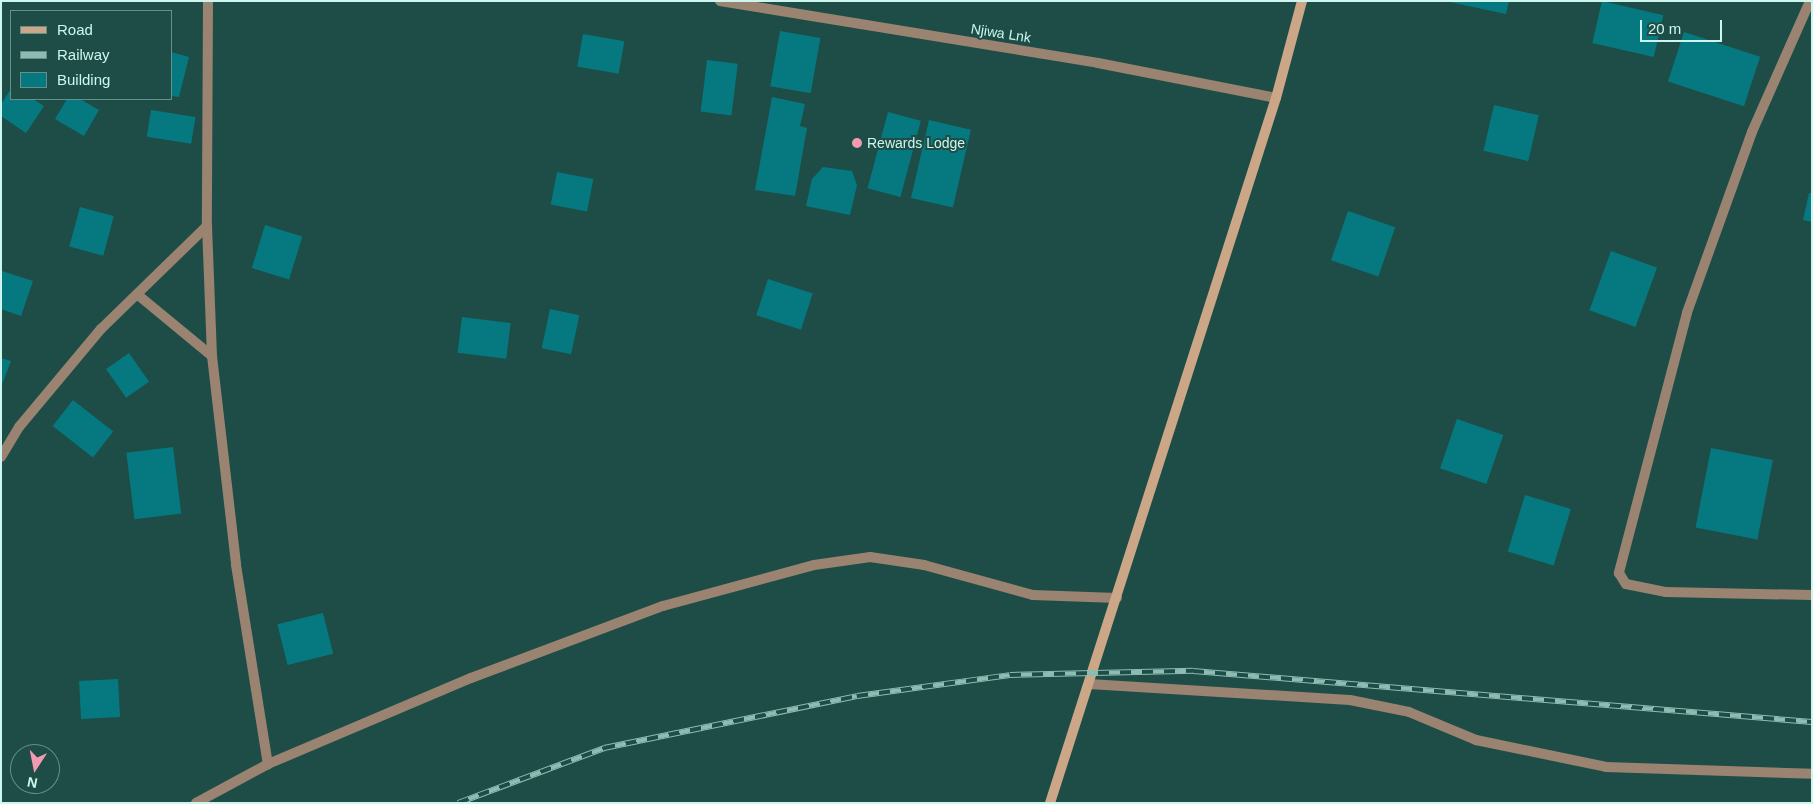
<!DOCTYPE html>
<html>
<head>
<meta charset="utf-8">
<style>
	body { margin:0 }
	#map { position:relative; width:1813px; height:804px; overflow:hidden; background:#1d4d46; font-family:Arial,sans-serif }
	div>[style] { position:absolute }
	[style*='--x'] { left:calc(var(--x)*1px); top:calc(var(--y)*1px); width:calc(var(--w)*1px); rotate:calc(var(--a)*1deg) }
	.building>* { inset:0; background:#067980; transform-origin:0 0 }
	.minor>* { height:10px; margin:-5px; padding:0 5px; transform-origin:5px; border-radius:5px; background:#9a8370 }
	.secondary>* { height:10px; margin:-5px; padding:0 5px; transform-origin:5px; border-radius:5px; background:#cba687 }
	.rail>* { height:5.5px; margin-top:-2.75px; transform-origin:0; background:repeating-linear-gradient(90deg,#1d4d46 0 11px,#8fbbb3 0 22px); box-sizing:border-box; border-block:1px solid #8fbbb3 }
	.dots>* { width:14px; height:14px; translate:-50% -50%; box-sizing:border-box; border:2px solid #1d4d46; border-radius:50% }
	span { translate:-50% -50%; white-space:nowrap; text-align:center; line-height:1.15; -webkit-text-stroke:4px #1d4d46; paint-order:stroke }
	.street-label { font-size:14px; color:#cdf6ee }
	.poi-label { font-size:14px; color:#cdf6ee }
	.left { translate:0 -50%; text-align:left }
	.frame { position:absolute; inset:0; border:2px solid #cdf6ee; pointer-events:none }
	.legend { position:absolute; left:10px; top:10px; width:162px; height:90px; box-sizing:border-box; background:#1d4d46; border:1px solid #639189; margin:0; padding:6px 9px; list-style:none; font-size:15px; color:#cdf6ee }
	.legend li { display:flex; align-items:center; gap:10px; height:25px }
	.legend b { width:25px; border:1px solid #639189 }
	.north { position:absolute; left:10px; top:744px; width:50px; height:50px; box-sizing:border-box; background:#1d4d46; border:1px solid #639189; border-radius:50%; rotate:191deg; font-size:14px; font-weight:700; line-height:20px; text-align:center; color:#cdf6ee }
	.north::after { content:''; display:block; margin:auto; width:18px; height:22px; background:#f19ab1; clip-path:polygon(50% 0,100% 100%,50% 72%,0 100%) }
	.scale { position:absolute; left:1640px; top:20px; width:82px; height:22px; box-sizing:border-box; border:2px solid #cdf6ee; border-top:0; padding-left:6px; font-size:15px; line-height:18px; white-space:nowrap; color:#cdf6ee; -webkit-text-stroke:4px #1d4d46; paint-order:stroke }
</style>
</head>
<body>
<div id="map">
	<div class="building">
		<div style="clip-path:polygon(1445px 1px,1509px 1px,1506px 14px)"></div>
		<div style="left:1602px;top:1px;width:63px;height:43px;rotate:13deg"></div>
		<div style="left:780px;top:31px;width:41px;height:56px;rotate:10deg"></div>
		<div style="left:1684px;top:32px;width:80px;height:52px;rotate:18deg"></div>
		<div style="left:583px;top:34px;width:42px;height:33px;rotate:10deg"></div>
		<div style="clip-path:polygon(171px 52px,189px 57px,179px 97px,171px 96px)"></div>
		<div style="left:707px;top:60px;width:31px;height:52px;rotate:7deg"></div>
		<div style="clip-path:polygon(11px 89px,11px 99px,33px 99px,44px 106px,26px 133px,1px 116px,1px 104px)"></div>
		<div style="clip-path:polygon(772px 97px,805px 104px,800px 126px,807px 128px,795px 196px,755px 190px)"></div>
		<div style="clip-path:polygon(67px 99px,80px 99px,99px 110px,84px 136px,55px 119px)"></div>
		<div style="left:1494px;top:105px;width:46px;height:47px;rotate:13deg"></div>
		<div style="left:151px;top:110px;width:45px;height:27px;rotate:9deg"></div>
		<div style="left:888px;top:112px;width:34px;height:79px;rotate:15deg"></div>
		<div style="left:929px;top:120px;width:43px;height:80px;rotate:13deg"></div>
		<div style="clip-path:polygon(823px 167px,852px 171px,857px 185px,850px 215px,806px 206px,812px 179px)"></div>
		<div style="left:557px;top:172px;width:37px;height:33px;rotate:11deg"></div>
		<div style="clip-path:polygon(1809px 193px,1812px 193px,1812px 222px,1803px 220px)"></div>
		<div style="left:80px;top:207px;width:35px;height:41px;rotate:15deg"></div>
		<div style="left:1348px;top:211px;width:50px;height:52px;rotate:19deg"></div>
		<div style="left:265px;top:225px;width:39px;height:45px;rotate:17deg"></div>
		<div style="left:1611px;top:251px;width:49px;height:63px;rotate:20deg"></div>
		<div style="clip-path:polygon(2px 271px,33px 281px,21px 316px,1px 309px)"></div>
		<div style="left:768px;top:279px;width:47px;height:38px;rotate:18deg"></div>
		<div style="left:550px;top:309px;width:30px;height:40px;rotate:12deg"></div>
		<div style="left:462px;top:317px;width:49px;height:36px;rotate:7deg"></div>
		<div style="left:129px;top:353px;width:35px;height:28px;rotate:55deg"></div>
		<div style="clip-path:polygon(1px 358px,11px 361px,1px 387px)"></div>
		<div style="left:73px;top:400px;width:51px;height:33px;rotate:38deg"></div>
		<div style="left:1457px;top:419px;width:49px;height:52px;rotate:19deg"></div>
		<div style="left:173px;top:447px;width:67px;height:47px;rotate:83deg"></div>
		<div style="left:1711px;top:448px;width:63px;height:81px;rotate:11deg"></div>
		<div style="left:1525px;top:495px;width:48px;height:59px;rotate:17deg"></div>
		<div style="left:323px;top:613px;width:42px;height:47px;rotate:76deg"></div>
		<div style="left:118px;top:679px;width:38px;height:39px;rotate:87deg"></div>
	</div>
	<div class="minor">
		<div style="--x:208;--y:1;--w:225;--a:90.3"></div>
		<div style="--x:207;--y:226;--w:130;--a:87.8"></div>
		<div style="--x:212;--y:356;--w:210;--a:83.4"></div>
		<div style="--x:236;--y:565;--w:202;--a:80.9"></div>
		<div style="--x:720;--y:1;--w:383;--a:9.3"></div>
		<div style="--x:1098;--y:63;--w:181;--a:11.1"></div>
		<div style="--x:1810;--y:1;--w:143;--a:113.9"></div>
		<div style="--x:1752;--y:132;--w:192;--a:109.8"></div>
		<div style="--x:1687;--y:313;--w:269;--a:104.7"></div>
		<div style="--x:1619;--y:573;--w:13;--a:58"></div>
		<div style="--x:1626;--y:584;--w:41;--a:11.3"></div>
		<div style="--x:1666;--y:592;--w:146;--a:1.2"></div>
		<div style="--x:138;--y:295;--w:96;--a:39.5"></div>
		<div style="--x:1;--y:457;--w:35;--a:-59"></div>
		<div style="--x:19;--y:427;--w:128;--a:-50.1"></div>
		<div style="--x:101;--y:329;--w:148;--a:-44.2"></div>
		<div style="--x:1089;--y:684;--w:261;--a:3.5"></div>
		<div style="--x:1350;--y:700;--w:60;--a:11.5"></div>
		<div style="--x:1409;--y:712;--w:73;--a:22.7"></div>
		<div style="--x:1476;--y:740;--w:133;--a:11.7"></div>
		<div style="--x:1606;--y:767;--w:206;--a:1.9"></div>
		<div style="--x:196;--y:803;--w:82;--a:-28.4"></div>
		<div style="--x:268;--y:764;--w:220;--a:-23"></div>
		<div style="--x:471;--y:678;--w:205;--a:-20.6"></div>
		<div style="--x:663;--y:606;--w:156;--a:-15.2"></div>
		<div style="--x:814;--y:565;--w:57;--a:-8.1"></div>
		<div style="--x:870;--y:557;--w:55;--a:8.4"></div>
		<div style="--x:924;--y:565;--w:113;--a:15.4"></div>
		<div style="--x:1033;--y:595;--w:84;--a:2"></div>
	</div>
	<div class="secondary">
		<div style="--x:1050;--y:803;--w:740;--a:-72.23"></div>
		<div style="--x:1276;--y:98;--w:100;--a:-75"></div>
	</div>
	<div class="rail">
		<div style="--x:458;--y:803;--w:156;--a:-20.6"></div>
		<div style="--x:604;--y:748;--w:258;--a:-11.6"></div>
		<div style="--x:857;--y:696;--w:154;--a:-7.8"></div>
		<div style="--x:1010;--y:675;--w:183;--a:-1.3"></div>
		<div style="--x:1193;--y:671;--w:621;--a:4.71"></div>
	</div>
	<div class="dots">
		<div style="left:857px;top:143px;background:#f19ab1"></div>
	</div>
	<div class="street-label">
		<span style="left:1001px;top:33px;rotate:9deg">Njiwa Lnk</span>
	</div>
	<div class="poi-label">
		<span class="left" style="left:867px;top:143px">Rewards Lodge</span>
	</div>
	<div class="frame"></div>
	<ul class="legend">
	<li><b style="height:6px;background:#cba687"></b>Road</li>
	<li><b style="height:6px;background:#8fbbb3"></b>Railway</li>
	<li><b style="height:14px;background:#067980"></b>Building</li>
	</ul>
	<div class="north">N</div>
	<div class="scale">20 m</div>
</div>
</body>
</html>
